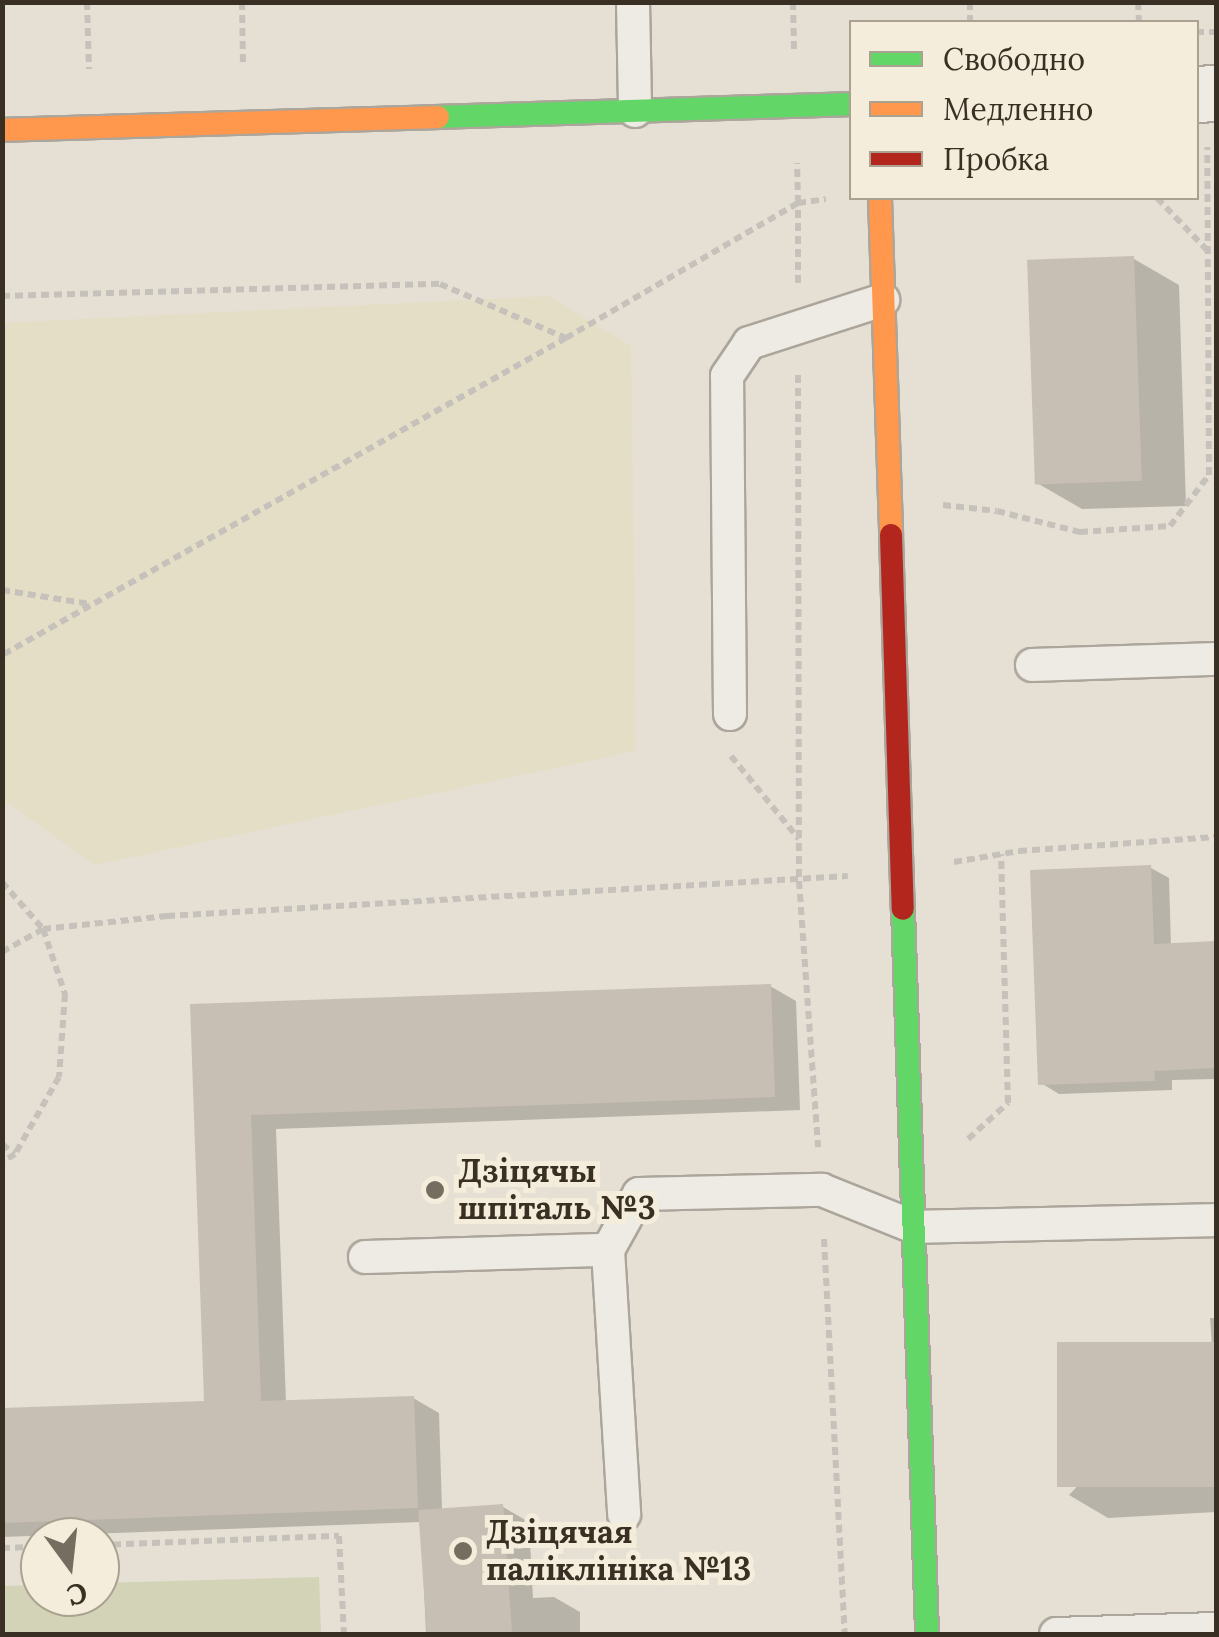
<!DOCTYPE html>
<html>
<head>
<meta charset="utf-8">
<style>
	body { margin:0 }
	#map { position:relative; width:1219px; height:1637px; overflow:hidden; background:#e5e0d3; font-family:Lora,serif }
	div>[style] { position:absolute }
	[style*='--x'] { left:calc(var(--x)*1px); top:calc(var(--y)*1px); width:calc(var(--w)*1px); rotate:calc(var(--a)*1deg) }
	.farmland>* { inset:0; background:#e3dec5 }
	.green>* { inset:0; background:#d2d3b7 }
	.shadow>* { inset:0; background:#0003 }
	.building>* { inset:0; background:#c8bfb4; transform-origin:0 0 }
	.path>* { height:6px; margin-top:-3px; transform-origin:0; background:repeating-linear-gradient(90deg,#c6c2bb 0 8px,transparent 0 13px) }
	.roads { filter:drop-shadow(2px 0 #aba59b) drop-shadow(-2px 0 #aba59b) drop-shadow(0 2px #aba59b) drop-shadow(0 -2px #aba59b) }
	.lane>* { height:32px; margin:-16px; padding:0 16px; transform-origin:16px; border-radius:16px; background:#eeebe4 }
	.street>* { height:55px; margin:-27.5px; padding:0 27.5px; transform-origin:27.5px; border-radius:27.5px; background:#eeebe4 }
	.fast>* { height:22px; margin:-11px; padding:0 11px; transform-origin:11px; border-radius:11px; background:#63d668 }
	.slow>* { height:22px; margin:-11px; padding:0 11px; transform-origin:11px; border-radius:11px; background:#ff974d }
	.jam>* { height:22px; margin:-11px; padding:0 11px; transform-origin:11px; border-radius:11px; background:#b3261e }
	.dots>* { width:28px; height:28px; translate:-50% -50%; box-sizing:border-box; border:5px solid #f4eddb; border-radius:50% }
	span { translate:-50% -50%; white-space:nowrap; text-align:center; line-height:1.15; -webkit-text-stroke:10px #f4eddb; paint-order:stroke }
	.poi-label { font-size:32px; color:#3a2f23; font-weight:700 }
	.left { translate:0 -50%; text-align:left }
	.frame { position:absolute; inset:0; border:5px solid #3a2f23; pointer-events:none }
	.legend { position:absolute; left:849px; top:20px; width:350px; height:180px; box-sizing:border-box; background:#f4eddb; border:2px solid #aaa191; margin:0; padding:12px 18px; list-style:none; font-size:30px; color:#3a2f23 }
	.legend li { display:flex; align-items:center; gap:20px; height:50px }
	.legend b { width:50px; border:2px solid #aaa191 }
	.north { position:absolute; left:20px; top:1517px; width:100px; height:100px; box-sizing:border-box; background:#f4eddb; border:2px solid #aaa191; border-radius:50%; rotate:165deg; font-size:28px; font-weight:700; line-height:40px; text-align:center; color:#3a2f23 }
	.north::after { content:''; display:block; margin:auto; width:35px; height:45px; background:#766d61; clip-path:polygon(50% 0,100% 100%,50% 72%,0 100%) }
</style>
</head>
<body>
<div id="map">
	<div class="farmland">
		<div style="clip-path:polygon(549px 296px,631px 346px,636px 751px,94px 865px,3px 799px,3px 323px)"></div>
	</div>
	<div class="green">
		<div style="clip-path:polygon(319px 1577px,321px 1634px,3px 1634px,3px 1586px,40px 1585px,40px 1597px,100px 1597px,100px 1583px)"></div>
	</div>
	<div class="shadow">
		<div style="clip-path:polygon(1134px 259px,1179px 285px,1186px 506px,1082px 509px,1037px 483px)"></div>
		<div style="clip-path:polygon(1151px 868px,1169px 878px,1171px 946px,1216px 944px,1216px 1079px,1172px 1080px,1172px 1090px,1059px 1094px,1041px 1083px)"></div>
		<div style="clip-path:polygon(770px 986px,796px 1001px,800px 1110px,276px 1129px,286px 1403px,413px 1398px,439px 1413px,442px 1509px,503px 1507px,529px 1522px,533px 1598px,554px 1597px,580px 1612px,580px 1634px,426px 1634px,421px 1522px,2px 1537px,2px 1411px,206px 1404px,192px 1007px)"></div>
		<div style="clip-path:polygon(1210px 1318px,1216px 1318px,1216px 1512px,1108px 1518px,1069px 1495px,1212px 1345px)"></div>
	</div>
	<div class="building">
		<div style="left:1134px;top:256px;width:225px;height:107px;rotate:88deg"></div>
		<div style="clip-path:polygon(1151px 865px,1154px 944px,1216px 941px,1216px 1068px,1154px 1071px,1155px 1081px,1038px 1085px,1030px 870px)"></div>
		<div style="clip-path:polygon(771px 984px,775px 1097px,251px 1115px,261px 1401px,414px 1396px,418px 1508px,2px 1523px,2px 1408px,204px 1401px,190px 1004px)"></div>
		<div style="left:1216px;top:1342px;width:145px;height:159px;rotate:90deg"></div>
		<div style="left:503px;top:1504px;width:130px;height:85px;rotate:86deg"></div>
	</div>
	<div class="path">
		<div style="--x:87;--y:2;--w:67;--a:88.3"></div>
		<div style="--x:242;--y:2;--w:63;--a:89.1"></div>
		<div style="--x:793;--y:2;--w:48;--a:88.8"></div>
		<div style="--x:970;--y:2;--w:20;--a:90"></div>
		<div style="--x:1138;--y:2;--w:20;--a:87"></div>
		<div style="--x:1196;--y:32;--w:20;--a:0"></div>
		<div style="--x:1157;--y:198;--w:72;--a:46.1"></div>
		<div style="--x:798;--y:283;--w:80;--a:-90"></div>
		<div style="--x:798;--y:203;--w:28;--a:-8"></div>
		<div style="--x:2;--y:296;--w:438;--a:-1.6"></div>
		<div style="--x:440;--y:284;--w:137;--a:23.2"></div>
		<div style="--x:566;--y:338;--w:647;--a:150.66"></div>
		<div style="--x:566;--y:338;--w:268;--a:-30.2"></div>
		<div style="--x:798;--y:203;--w:40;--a:-91.4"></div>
		<div style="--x:798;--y:375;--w:506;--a:89.89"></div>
		<div style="--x:799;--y:881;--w:267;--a:85.9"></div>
		<div style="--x:943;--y:505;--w:54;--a:6.3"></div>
		<div style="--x:997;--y:511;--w:86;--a:14.2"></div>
		<div style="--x:1080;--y:532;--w:90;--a:-3.8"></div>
		<div style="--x:1170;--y:526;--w:64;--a:-52.6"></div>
		<div style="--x:1209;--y:475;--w:328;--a:-90.3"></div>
		<div style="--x:2;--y:590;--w:89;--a:9"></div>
		<div style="--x:731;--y:756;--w:107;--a:50.7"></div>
		<div style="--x:954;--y:862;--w:66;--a:-9.6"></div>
		<div style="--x:1019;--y:851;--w:197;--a:-4.1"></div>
		<div style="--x:2;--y:882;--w:62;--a:48.9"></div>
		<div style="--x:43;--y:929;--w:69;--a:71.3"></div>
		<div style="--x:65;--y:994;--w:83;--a:94.1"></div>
		<div style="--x:59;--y:1077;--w:89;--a:119.7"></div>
		<div style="--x:15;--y:1154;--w:15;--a:148"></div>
		<div style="--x:2;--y:952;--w:47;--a:-29.3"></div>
		<div style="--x:43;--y:929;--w:125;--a:-6"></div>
		<div style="--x:167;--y:916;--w:682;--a:-3.36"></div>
		<div style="--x:968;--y:1139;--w:54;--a:-42"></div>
		<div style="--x:1008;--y:1103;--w:249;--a:-91.6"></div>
		<div style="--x:2;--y:1144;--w:16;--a:38"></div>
		<div style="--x:824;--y:1239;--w:396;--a:87"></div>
		<div style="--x:100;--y:1545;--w:239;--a:-2.2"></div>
		<div style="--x:339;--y:1536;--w:98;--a:87.1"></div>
		<div style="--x:2;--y:1548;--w:38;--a:-2"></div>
	</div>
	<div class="roads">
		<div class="lane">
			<div style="--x:633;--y:2;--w:109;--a:88.9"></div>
			<div style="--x:1032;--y:665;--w:184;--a:-1.9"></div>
			<div style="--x:730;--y:714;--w:338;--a:-90.5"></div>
			<div style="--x:727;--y:376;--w:40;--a:-56"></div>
			<div style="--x:749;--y:343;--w:141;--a:-17.8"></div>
			<div style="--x:608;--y:1250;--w:265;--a:86.5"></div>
			<div style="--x:365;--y:1257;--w:243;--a:-1.7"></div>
			<div style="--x:608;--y:1250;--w:64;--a:-61"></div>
			<div style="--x:639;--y:1194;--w:183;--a:-1.3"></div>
			<div style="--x:822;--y:1190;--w:99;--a:21.9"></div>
			<div style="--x:914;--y:1227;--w:302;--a:-1.3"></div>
			<div style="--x:1056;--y:1634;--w:160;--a:-1.8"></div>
		</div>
		<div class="street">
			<div style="--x:1196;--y:94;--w:20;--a:-3"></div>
		</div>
		<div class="fast">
			<div style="--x:438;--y:117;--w:414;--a:-1.8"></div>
			<div style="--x:903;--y:909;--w:725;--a:88.1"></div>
		</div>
		<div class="slow">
			<div style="--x:2;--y:130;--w:436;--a:-1.7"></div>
			<div style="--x:880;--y:198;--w:337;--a:88.1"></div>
		</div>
		<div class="jam">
			<div style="--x:891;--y:535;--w:374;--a:88.2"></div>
		</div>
	</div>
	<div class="dots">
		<div style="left:435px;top:1190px;background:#766d61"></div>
		<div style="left:463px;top:1551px;background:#766d61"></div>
	</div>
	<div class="poi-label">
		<span class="left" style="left:458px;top:1190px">Дзіцячы<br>шпіталь №3</span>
		<span class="left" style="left:486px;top:1551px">Дзіцячая<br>паліклініка №13</span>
	</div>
	<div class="frame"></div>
	<ul class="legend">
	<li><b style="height:12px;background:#63d668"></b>Свободно</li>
	<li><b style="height:12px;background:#ff974d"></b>Медленно</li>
	<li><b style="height:12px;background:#b3261e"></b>Пробка</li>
	</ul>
	<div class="north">С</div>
</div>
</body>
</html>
